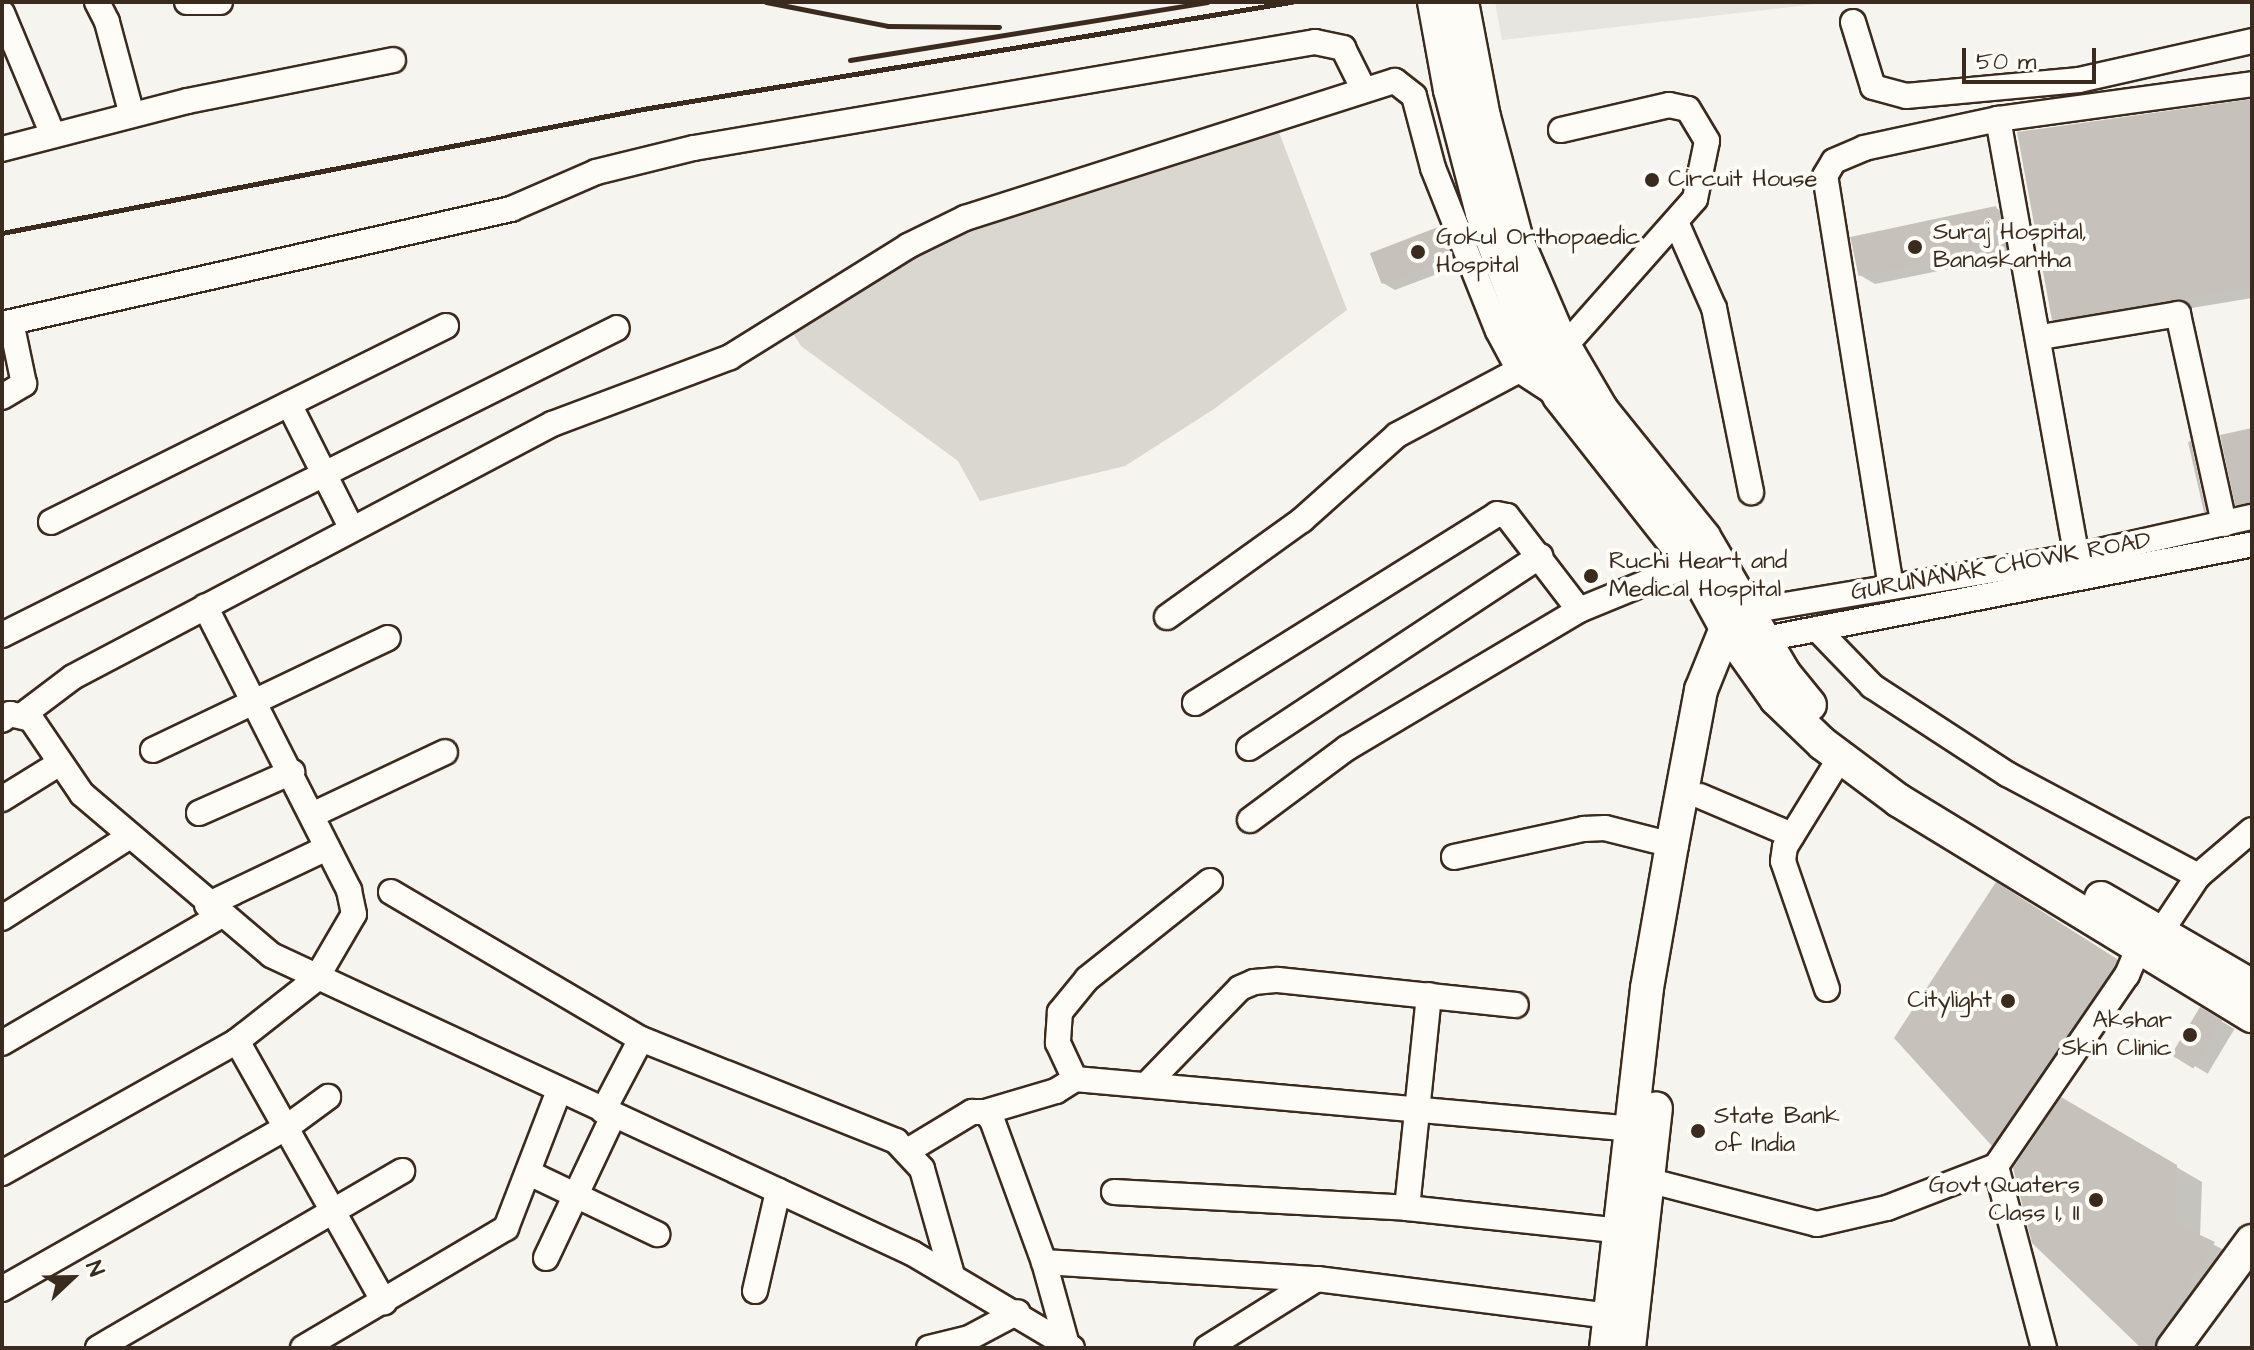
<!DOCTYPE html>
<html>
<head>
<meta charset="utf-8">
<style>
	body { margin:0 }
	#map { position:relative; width:2254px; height:1350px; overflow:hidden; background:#f5f4ee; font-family:"Architects Daughter",sans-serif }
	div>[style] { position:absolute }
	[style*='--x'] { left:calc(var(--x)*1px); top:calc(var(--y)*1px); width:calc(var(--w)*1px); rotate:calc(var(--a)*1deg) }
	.built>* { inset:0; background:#e7e5df }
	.green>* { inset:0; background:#dad6d0 }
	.shadow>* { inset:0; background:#0003; transform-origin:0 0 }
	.building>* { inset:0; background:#c7c1bb; transform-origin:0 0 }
	.roads { filter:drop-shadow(2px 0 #3b2a1e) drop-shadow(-2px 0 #3b2a1e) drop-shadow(0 2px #3b2a1e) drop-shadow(0 -2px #3b2a1e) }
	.minor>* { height:24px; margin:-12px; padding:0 12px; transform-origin:12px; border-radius:12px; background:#fdfcf7 }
	.major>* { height:32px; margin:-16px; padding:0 16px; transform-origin:16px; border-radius:16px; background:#fdfcf7 }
	.rail>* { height:5px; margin:-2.5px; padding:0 2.5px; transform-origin:2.5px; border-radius:2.5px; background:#3b2a1e }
	.dots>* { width:22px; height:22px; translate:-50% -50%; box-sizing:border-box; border:4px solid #fdfcf7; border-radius:50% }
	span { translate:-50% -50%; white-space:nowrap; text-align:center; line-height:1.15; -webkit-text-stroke:8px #fdfcf7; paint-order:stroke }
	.poi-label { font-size:24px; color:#3b2a1e }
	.left { translate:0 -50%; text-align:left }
	.right { translate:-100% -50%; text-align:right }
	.street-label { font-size:24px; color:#3b2a1e }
	.frame { position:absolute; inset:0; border:4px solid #3b2a1e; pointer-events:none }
	.north { position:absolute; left:32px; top:1238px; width:80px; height:80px; -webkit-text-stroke:6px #fdfcf7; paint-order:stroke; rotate:68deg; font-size:22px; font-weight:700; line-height:32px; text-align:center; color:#3b2a1e }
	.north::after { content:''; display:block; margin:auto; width:28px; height:36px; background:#3b2a1e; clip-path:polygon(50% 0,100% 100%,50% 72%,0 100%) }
	.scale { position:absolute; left:1962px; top:48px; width:134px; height:36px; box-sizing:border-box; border:4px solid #3b2a1e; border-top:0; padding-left:10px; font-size:24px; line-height:28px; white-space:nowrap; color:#3b2a1e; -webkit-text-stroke:6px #fdfcf7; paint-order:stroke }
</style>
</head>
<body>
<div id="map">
	<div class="built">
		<div style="clip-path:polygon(1495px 2px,1835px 2px,1502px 40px)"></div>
	</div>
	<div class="green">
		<div style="clip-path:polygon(1275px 122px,1347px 310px,1214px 409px,1125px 466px,980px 501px,958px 461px,801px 346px,789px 327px,948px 229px)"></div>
	</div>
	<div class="shadow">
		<div style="clip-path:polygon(2252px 101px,2252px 298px,2071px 328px,2054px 319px)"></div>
		<div style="clip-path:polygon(1996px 208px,2013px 218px,2021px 254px,1875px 284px,1858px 274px)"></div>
		<div style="clip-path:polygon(1438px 229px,1450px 236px,1461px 265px,1395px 290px,1383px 283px)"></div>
		<div style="clip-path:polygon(2252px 430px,2252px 513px,2237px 504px)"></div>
		<div style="clip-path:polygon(2193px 445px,2207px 453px,2222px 520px,2206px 511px)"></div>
		<div style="clip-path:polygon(2014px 895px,2133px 970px,2010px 1154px,1993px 1144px)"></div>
		<div style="left:2201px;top:1009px;width:39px;height:52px;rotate:31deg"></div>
		<div style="clip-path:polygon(2062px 1100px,2202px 1182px,2200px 1237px,2240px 1259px,2183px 1348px,2144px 1348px)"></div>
	</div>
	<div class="building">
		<div style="clip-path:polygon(2252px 99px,2252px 287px,2052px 320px,2017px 132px)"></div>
		<div style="left:1996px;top:206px;width:40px;height:149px;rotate:78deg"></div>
		<div style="left:1438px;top:227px;width:33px;height:73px;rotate:69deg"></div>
		<div style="clip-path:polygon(2252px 428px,2252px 502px,2235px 505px,2220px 435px)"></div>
		<div style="clip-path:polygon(2191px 441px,2206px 512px,2204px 512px,2188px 442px)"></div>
		<div style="clip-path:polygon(1996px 882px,2117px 959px,1992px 1146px,1894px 1038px)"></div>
		<div style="left:2200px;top:1007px;width:26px;height:56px;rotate:31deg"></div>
		<div style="clip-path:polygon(2061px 1097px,2177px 1165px,2175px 1223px,2215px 1242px,2149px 1348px,2141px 1348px,2032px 1243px,2013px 1168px)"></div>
	</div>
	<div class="roads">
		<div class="minor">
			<div style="--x:97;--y:2;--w:22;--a:63"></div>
			<div style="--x:107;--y:22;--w:96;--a:75"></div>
			<div style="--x:187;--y:2;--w:33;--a:0"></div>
			<div style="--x:2;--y:13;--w:132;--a:67.3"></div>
			<div style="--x:1853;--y:22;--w:68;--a:72.9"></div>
			<div style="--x:1873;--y:87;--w:34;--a:15"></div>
			<div style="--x:1906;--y:96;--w:174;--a:-5.3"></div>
			<div style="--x:2079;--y:80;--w:177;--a:-12.7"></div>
			<div style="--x:1998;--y:119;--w:444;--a:79.8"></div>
			<div style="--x:1561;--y:130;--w:111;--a:-13"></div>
			<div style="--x:1669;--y:105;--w:19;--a:12"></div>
			<div style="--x:1688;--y:109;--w:37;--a:59"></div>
			<div style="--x:1707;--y:141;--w:59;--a:101.7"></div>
			<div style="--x:1695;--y:199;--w:198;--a:131.5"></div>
			<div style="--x:2;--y:149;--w:192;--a:-14.5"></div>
			<div style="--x:188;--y:101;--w:209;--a:-11.3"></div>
			<div style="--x:1676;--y:222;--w:94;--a:66.2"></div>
			<div style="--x:1714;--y:308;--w:188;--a:78.6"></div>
			<div style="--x:2;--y:324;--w:522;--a:-12.73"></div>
			<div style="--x:511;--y:209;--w:93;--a:-23.5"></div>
			<div style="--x:596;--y:172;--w:101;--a:-13.8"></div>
			<div style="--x:694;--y:148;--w:630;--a:-9.69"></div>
			<div style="--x:1315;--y:42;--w:29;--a:12"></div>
			<div style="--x:1343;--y:48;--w:47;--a:63.4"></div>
			<div style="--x:2041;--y:337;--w:139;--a:-9.5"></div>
			<div style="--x:2178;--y:314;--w:215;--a:77.6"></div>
			<div style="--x:2;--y:397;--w:26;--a:-31"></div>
			<div style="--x:24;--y:384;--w:63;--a:-101.8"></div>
			<div style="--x:289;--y:404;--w:140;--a:63.3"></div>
			<div style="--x:51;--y:522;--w:441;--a:-26.4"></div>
			<div style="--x:1891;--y:587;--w:416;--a:-99.1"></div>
			<div style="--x:1825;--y:176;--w:17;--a:-59"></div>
			<div style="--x:1834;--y:161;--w:33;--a:-23"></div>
			<div style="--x:1864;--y:148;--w:137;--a:-12.2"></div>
			<div style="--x:1998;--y:119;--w:256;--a:-7.8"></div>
			<div style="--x:1749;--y:611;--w:333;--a:-9.5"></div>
			<div style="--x:2077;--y:556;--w:179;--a:-12.6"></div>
			<div style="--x:1167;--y:617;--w:166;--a:-35.7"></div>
			<div style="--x:1302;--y:520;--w:127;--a:-41.8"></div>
			<div style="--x:1397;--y:435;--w:138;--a:-28"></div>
			<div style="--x:1817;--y:629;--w:79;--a:46"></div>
			<div style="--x:1872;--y:686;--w:161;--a:33.1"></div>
			<div style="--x:2007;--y:774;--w:217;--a:28.1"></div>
			<div style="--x:2;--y:635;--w:687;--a:-26.53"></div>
			<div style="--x:1765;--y:639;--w:496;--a:-11"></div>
			<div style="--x:1195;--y:703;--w:356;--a:-32"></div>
			<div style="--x:1497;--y:514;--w:10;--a:11"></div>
			<div style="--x:1507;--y:516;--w:118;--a:52.5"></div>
			<div style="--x:24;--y:714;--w:61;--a:-37.1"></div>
			<div style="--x:73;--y:677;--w:542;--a:-27.84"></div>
			<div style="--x:552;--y:424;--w:190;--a:-20.6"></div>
			<div style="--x:730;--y:357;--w:210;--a:-31.9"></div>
			<div style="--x:908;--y:246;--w:64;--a:-26.2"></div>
			<div style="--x:965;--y:218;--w:451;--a:-17.7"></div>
			<div style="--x:1395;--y:81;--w:24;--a:38"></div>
			<div style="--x:1414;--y:96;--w:74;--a:75.2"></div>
			<div style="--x:1433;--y:168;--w:175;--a:68.3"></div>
			<div style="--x:1498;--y:331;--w:44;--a:61.7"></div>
			<div style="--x:1519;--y:370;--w:48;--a:33"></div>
			<div style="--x:2;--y:720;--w:10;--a:-37"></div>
			<div style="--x:10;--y:714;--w:22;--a:13"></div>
			<div style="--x:31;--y:719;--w:91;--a:55.8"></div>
			<div style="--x:82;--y:794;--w:248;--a:40.4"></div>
			<div style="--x:271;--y:955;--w:707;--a:24.93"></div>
			<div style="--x:912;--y:1253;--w:186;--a:30.7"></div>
			<div style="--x:1249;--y:748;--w:349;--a:-33.4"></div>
			<div style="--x:153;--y:750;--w:260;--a:-25.5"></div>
			<div style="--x:1700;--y:796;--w:100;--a:23"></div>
			<div style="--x:2;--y:799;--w:68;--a:-31.8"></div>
			<div style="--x:199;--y:813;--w:102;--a:-23.8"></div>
			<div style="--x:312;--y:815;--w:147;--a:-25.3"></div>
			<div style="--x:1250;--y:820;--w:121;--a:-36.6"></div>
			<div style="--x:1347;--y:748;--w:270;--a:-30.7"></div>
			<div style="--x:1579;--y:610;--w:121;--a:-22.3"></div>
			<div style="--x:1454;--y:857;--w:133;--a:-12.2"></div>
			<div style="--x:1584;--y:829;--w:21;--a:-3"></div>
			<div style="--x:1605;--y:828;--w:69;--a:14.2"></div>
			<div style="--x:1210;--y:881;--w:157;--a:141.5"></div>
			<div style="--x:1087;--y:979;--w:43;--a:129.3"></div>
			<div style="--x:1060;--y:1012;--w:31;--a:94"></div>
			<div style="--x:1058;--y:1043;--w:40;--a:65"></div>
			<div style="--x:1075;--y:1079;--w:561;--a:5.11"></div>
			<div style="--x:391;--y:892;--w:290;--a:30.5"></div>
			<div style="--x:641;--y:1039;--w:275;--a:21.8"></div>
			<div style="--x:896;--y:1141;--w:38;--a:47"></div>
			<div style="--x:922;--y:1169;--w:110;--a:74.2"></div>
			<div style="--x:207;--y:905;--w:133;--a:-25.4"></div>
			<div style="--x:2;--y:918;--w:148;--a:-32.6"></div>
			<div style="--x:2160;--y:933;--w:69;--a:-56.3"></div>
			<div style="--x:2198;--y:876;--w:71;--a:-40.4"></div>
			<div style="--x:1827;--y:989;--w:135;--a:-109"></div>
			<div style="--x:1783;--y:861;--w:14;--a:-82"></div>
			<div style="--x:1785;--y:847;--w:105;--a:-58.3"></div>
			<div style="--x:237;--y:1041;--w:300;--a:60.6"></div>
			<div style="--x:2;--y:1043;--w:252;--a:-30.2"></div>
			<div style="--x:1148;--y:1083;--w:132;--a:-45.9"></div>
			<div style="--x:1240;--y:988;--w:15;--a:-23"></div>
			<div style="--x:1254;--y:982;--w:24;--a:-5"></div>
			<div style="--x:1278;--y:980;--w:239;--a:6"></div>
			<div style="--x:603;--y:1111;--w:81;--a:-62.2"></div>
			<div style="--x:985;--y:1112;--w:74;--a:-16.5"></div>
			<div style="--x:1056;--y:1091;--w:22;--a:-32"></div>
			<div style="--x:909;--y:1150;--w:74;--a:-31.1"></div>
			<div style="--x:972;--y:1112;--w:13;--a:0"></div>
			<div style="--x:985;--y:1112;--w:11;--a:49"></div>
			<div style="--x:992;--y:1120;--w:151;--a:69.9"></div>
			<div style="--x:1044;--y:1262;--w:86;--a:74.5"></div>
			<div style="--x:2;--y:1173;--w:270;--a:-29.3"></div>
			<div style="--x:237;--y:1041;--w:100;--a:-38.1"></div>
			<div style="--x:316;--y:979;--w:75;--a:-59.7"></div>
			<div style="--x:354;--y:914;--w:25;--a:-102"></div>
			<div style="--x:349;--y:890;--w:318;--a:-116.9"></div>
			<div style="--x:531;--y:1174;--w:140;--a:25.5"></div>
			<div style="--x:1651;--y:1181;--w:171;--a:14.5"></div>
			<div style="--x:1817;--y:1224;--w:72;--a:-12.9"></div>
			<div style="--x:1887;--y:1208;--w:117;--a:-21.1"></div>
			<div style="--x:1114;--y:1192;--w:293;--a:3.1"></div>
			<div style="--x:1407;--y:1208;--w:216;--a:6.1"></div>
			<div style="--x:1407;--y:1208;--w:214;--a:-84.1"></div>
			<div style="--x:546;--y:1258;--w:157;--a:-64.7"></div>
			<div style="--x:1044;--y:1262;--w:274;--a:3.6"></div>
			<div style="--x:1317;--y:1279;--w:295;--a:7.2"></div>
			<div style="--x:2;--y:1289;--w:328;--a:-29.6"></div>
			<div style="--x:287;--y:1127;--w:51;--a:-36.2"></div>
			<div style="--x:755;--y:1291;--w:103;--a:-77"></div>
			<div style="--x:98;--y:1348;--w:352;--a:-30.2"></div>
			<div style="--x:303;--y:1348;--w:236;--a:-30.6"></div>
			<div style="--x:506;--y:1228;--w:147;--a:-68.9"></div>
			<div style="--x:929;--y:1348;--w:41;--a:-14"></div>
			<div style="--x:969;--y:1338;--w:55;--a:-28"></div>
			<div style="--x:1207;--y:1348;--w:130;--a:-32.1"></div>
			<div style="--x:2044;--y:1348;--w:188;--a:-104.8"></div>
			<div style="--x:1996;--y:1166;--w:232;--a:-55.6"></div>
			<div style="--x:2127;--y:975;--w:30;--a:-67"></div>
		</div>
		<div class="major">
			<div style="--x:1434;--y:2;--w:89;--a:79.7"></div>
			<div style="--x:1450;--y:90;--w:127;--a:75.4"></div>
			<div style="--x:1482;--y:213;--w:152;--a:69.2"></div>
			<div style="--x:1536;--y:355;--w:47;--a:60.7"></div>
			<div style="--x:1559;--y:396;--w:214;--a:51.8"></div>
			<div style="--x:1691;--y:564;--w:73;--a:61.3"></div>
			<div style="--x:1726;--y:628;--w:87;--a:54.8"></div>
			<div style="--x:1776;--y:699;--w:65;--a:43.8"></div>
			<div style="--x:1823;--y:744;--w:94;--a:36.7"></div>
			<div style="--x:1898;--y:800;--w:415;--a:31.4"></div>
			<div style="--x:1462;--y:2;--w:117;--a:79.2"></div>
			<div style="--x:1484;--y:117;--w:127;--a:75"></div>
			<div style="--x:1517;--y:240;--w:103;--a:66.7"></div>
			<div style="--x:1558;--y:335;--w:87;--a:59.6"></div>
			<div style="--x:1602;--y:410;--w:163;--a:51.2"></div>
			<div style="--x:1704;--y:537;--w:158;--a:59.5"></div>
			<div style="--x:1784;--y:673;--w:41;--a:50.9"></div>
			<div style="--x:2101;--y:898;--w:175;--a:30.2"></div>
			<div style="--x:1606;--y:1348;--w:362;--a:-83.5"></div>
			<div style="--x:1647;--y:988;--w:145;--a:-80.1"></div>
			<div style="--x:1672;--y:845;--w:158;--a:-79.4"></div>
			<div style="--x:1701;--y:690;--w:67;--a:-68"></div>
			<div style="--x:1726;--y:628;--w:16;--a:-38"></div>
			<div style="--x:1629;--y:1348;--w:241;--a:-83.6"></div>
			<div style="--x:2173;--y:1348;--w:133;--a:-53.6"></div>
		</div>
	</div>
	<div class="rail">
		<div style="--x:766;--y:2;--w:124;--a:11.1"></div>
		<div style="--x:888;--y:26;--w:111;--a:0.5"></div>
		<div style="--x:850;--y:60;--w:362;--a:-9.2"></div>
		<div style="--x:2;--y:233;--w:653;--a:-10.95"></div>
		<div style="--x:643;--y:109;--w:657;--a:-9.38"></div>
	</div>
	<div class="dots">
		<div style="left:1652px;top:180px;background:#3b2a1e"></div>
		<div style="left:1915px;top:247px;background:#3b2a1e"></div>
		<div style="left:1418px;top:252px;background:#3b2a1e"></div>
		<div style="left:1591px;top:576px;background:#3b2a1e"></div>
		<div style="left:2008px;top:1001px;background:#3b2a1e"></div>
		<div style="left:2190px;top:1035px;background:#3b2a1e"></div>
		<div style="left:1698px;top:1131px;background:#3b2a1e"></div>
		<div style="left:2096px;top:1200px;background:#3b2a1e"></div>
	</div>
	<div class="poi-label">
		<span class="left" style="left:1668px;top:180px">Circuit House</span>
		<span class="left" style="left:1933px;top:247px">Suraj Hospital,<br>Banaskantha</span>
		<span class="left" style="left:1436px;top:252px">Gokul Orthopaedic<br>Hospital</span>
		<span class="left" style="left:1609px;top:576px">Ruchi Heart and<br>Medical Hospital</span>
		<span class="right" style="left:1992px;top:1001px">Citylight</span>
		<span class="right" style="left:2172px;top:1035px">Akshar<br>Skin Clinic</span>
		<span class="left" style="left:1714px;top:1131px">State Bank<br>of India</span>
		<span class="right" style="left:2080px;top:1200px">Govt Quaters<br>Class I, II</span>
	</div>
	<div class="street-label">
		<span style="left:2001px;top:567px;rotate:-10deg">GURUNANAK CHOWK ROAD</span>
	</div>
	<div class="frame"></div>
	<div class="north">N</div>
	<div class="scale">50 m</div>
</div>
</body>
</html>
